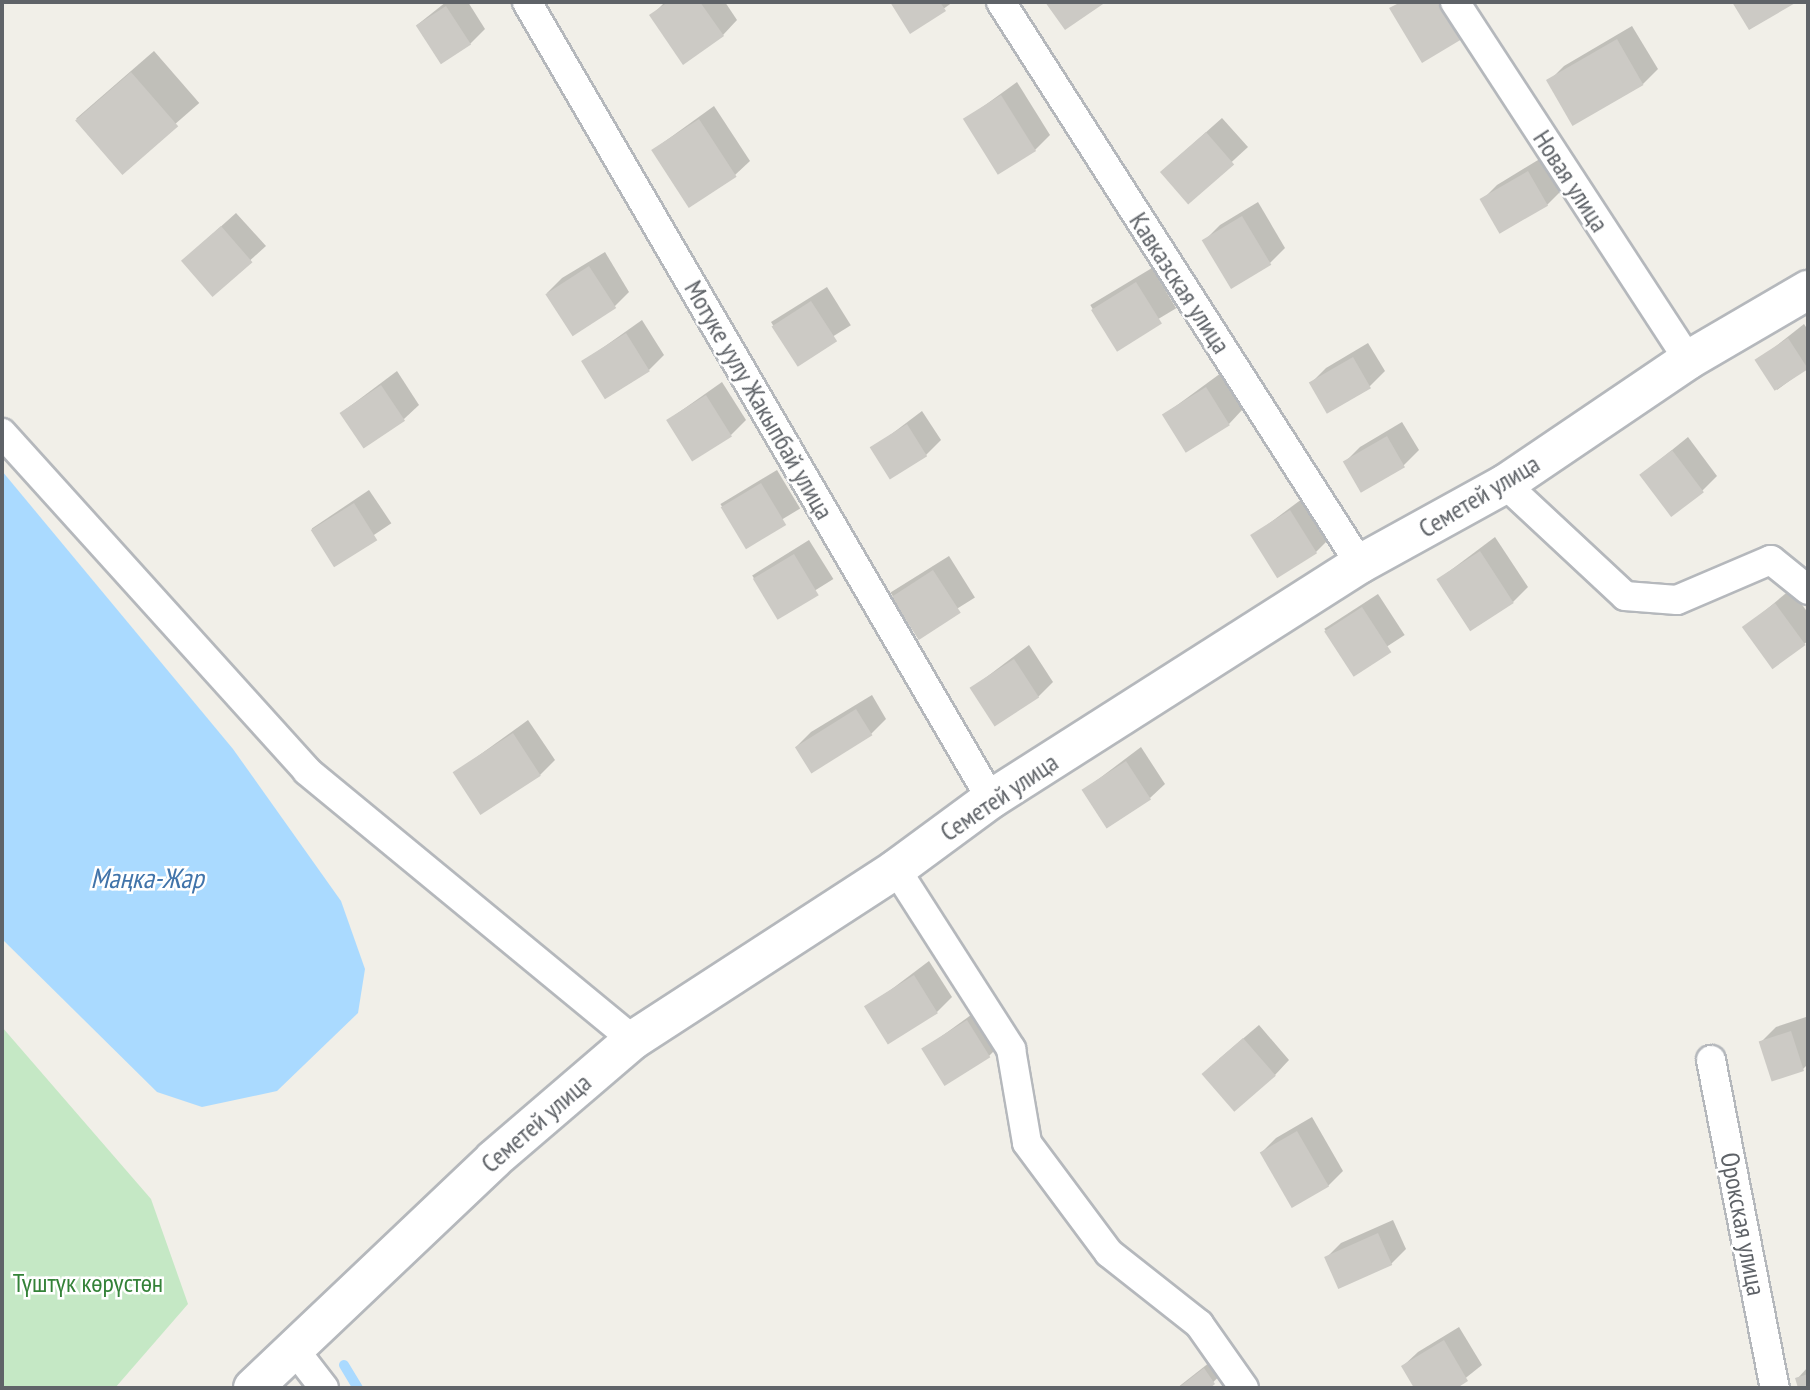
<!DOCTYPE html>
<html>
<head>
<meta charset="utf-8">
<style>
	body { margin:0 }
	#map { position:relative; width:1810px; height:1390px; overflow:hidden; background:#f1efe8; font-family:"PT Sans Narrow",sans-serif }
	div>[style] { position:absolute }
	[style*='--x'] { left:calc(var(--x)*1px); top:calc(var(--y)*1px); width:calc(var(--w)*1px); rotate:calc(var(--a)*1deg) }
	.green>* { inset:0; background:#c5e8c5 }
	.water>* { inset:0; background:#aadaff }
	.shadow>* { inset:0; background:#0003; transform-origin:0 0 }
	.stream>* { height:10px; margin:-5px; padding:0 5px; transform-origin:5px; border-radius:5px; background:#aadaff }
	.building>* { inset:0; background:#cccac5; transform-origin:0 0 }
	.roads { filter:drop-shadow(2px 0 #b5b8bc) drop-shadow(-2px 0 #b5b8bc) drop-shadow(0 2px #b5b8bc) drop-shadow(0 -2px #b5b8bc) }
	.street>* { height:28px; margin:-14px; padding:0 14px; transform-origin:14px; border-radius:14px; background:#fff }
	.secondary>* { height:38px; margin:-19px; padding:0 19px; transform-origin:19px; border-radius:19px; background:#fff }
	span { translate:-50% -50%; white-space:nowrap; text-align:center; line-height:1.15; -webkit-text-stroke:5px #fff; paint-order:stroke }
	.street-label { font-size:26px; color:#5f6368 }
	.park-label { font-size:26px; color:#348238 }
	.water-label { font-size:28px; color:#4174aa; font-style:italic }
	.frame { position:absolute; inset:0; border:4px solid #5f6368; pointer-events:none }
</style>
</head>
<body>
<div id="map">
	<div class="green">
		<div style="clip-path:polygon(2px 1027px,151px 1199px,188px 1304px,115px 1388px,2px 1388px)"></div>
	</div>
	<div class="water">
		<div style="clip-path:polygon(2px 471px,233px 749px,341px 901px,365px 969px,358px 1013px,277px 1091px,202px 1107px,157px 1092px,2px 939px)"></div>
	</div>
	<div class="shadow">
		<div style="clip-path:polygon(446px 2px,468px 2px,485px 29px,470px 44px,417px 25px)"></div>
		<div style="clip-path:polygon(665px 2px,725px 2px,737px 20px,723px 35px,651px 16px)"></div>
		<div style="clip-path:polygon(892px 2px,953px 2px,911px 32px)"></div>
		<div style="clip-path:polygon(1632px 26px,1658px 69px,1643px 84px,1549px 81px,1564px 66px)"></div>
		<div style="left:154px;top:51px;width:69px;height:103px;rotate:49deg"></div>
		<div style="clip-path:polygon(1017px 82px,1050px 135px,1035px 150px,966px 119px)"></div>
		<div style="clip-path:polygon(714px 106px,750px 161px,735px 175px,653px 150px)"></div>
		<div style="clip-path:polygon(1222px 118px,1248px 147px,1188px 202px,1177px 158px)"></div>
		<div style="clip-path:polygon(1543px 157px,1562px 190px,1547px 205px,1501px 232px,1482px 200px,1497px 185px)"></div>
		<div style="clip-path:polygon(1258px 202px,1285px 248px,1270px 263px,1205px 240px,1220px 225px)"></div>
		<div style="clip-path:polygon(236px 213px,266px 246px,213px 294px,198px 247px)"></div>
		<div style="clip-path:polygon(605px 252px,629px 292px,614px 307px,547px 293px,562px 278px)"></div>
		<div style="left:1152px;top:268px;width:47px;height:72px;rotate:59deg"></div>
		<div style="left:827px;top:287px;width:45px;height:66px;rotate:58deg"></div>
		<div style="clip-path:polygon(642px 320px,664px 355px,649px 370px,584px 361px)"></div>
		<div style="clip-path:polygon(1804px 324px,1808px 330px,1808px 367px,1777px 390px,1757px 361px)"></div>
		<div style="clip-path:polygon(1368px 343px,1385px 371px,1370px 386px,1311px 383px,1326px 368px)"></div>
		<div style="clip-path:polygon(397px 371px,419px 405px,404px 419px,341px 413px)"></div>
		<div style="clip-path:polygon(1221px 373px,1243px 409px,1229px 424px,1165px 414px)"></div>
		<div style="clip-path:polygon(722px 382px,746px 420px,731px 435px,668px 420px)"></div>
		<div style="clip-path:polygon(922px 411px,941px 440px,926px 455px,873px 448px)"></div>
		<div style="clip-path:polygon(1402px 422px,1419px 450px,1404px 465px,1362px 490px,1345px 462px,1360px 447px)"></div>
		<div style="clip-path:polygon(1688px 437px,1717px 476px,1702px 491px,1641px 475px)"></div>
		<div style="left:777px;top:470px;width:45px;height:66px;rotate:59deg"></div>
		<div style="left:369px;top:490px;width:40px;height:69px;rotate:56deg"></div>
		<div style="clip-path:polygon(1306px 496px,1331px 537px,1316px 552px,1252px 536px)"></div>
		<div style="clip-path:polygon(1495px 537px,1528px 587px,1513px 602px,1439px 579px)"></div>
		<div style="left:809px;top:540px;width:46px;height:67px;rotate:58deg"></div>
		<div style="left:949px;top:556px;width:49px;height:69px;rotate:58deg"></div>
		<div style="clip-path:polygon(1791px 589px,1808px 613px,1808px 641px,1773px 667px,1744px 628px)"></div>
		<div style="left:1378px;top:594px;width:49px;height:64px;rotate:57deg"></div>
		<div style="clip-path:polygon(1029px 645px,1053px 682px,1038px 697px,972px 688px)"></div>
		<div style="clip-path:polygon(872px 695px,886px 719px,871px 734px,796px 747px,811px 732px)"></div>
		<div style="clip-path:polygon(528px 720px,555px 760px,540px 775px,456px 772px)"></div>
		<div style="clip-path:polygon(1141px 747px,1165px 784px,1150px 798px,1084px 790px)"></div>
		<div style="clip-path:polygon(929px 961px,952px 997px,937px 1012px,868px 1007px)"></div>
		<div style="clip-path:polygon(982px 1007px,1004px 1041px,989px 1056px,924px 1049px)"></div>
		<div style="clip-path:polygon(1806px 1017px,1808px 1064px,1803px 1069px,1761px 1042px,1776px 1027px)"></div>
		<div style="clip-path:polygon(1259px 1025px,1289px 1060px,1275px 1075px,1219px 1059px)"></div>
		<div style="clip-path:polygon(1312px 1117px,1343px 1171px,1328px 1186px,1261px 1153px,1276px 1138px)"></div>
		<div style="clip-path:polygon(1393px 1220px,1406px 1249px,1391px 1264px,1326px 1258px,1341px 1243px)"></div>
		<div style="clip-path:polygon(1459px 1327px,1482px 1365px,1453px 1388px,1416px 1388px,1403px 1366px,1418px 1352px)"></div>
		<div style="clip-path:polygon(1219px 1355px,1229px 1367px,1207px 1388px,1177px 1388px)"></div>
		<div style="clip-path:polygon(1808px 1367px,1808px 1388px,1800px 1388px,1797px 1379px)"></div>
	</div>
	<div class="stream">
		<div style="--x:344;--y:1365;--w:27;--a:59"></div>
	</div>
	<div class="building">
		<div style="clip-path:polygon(668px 2px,700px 2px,724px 36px,683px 65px,649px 15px)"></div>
		<div style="clip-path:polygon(890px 2px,940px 2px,946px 11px,910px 34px)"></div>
		<div style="clip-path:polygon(1045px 2px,1106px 2px,1065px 30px)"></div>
		<div style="clip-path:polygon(1401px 2px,1440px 2px,1462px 39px,1422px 63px,1389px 8px)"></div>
		<div style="clip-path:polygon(1732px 2px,1797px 2px,1749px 30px)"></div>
		<div style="left:446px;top:6px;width:46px;height:36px;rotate:57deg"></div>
		<div style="left:1617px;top:39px;width:53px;height:82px;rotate:60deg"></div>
		<div style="left:131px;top:72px;width:72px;height:74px;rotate:49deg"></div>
		<div style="left:1001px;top:95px;width:66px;height:45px;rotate:58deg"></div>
		<div style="left:699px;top:119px;width:69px;height:57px;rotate:57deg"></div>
		<div style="left:1206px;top:132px;width:43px;height:61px;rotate:49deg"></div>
		<div style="left:1528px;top:171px;width:40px;height:56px;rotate:60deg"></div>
		<div style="left:1242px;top:216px;width:57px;height:47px;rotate:59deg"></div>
		<div style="left:221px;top:226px;width:48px;height:53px;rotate:49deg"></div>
		<div style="left:589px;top:266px;width:50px;height:52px;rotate:57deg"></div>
		<div style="left:1136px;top:282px;width:49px;height:53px;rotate:58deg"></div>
		<div style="left:811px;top:301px;width:48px;height:47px;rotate:57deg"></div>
		<div style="left:626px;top:333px;width:45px;height:53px;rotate:58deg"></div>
		<div style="left:1788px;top:338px;width:37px;height:40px;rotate:57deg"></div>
		<div style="left:1353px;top:357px;width:36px;height:51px;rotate:60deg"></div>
		<div style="left:381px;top:385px;width:43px;height:50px;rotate:56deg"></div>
		<div style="left:1206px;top:387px;width:45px;height:52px;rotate:58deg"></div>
		<div style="left:706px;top:395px;width:49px;height:47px;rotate:58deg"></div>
		<div style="left:907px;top:424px;width:38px;height:44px;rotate:58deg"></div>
		<div style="left:1387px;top:436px;width:36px;height:51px;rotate:60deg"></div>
		<div style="left:1672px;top:450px;width:53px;height:41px;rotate:53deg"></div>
		<div style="left:761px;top:483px;width:49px;height:47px;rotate:59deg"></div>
		<div style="left:354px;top:503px;width:44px;height:51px;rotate:58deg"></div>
		<div style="left:1290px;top:510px;width:51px;height:47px;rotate:58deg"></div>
		<div style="left:1480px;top:551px;width:62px;height:52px;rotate:57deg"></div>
		<div style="left:794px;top:554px;width:48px;height:48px;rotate:59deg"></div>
		<div style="left:933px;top:570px;width:51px;height:50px;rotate:57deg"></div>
		<div style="left:1775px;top:603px;width:52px;height:41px;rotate:54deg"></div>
		<div style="left:1362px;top:607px;width:54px;height:45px;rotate:57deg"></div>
		<div style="left:1014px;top:659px;width:46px;height:53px;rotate:57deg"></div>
		<div style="left:856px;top:709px;width:31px;height:72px;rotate:58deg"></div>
		<div style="left:513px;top:733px;width:51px;height:72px;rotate:57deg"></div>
		<div style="left:1126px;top:761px;width:46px;height:53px;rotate:57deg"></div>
		<div style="left:914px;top:975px;width:45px;height:59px;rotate:58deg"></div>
		<div style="left:967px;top:1020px;width:44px;height:54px;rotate:58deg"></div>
		<div style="left:1791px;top:1031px;width:42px;height:34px;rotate:72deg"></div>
		<div style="left:1243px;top:1038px;width:50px;height:55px;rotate:49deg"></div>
		<div style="left:1297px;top:1131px;width:64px;height:43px;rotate:60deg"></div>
		<div style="left:1378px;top:1233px;width:35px;height:59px;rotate:66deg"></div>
		<div style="clip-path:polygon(1444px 1340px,1468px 1381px,1457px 1388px,1414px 1388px,1401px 1366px)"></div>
		<div style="clip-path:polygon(1204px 1368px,1215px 1384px,1210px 1388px,1178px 1388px)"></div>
		<div style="clip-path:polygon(1808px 1374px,1808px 1388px,1798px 1388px,1795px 1378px)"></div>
	</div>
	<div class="roads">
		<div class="street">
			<div style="--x:527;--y:2;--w:922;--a:59.79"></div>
			<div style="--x:1001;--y:2;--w:667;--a:57.43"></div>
			<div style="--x:1455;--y:2;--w:427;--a:56.9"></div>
			<div style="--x:2;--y:433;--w:455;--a:47.9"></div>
			<div style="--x:307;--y:771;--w:423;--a:39.5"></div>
			<div style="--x:1505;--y:484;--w:164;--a:43"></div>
			<div style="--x:1625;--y:596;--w:52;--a:4.4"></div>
			<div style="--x:1677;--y:600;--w:102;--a:-23.1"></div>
			<div style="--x:1771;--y:560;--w:48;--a:39"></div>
			<div style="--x:896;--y:869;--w:214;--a:57.4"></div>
			<div style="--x:1011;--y:1049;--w:95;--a:80.3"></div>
			<div style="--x:1027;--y:1143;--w:137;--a:53.3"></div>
			<div style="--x:1109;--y:1253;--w:115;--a:38.3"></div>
			<div style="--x:1199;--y:1324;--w:78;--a:54.9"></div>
			<div style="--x:1711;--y:1060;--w:334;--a:79"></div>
			<div style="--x:294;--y:1349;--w:49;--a:52.4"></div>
		</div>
		<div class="secondary">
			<div style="--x:253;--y:1388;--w:332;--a:-43.5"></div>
			<div style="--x:494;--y:1159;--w:183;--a:-40.6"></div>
			<div style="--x:633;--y:1040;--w:314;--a:-33"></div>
			<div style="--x:896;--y:869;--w:118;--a:-36.4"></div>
			<div style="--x:991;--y:799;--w:437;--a:-32.5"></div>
			<div style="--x:1360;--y:564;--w:166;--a:-28.9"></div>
			<div style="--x:1505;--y:484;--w:221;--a:-34.1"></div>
			<div style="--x:1688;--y:360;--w:139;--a:-30.3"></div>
		</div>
	</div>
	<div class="street-label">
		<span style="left:1571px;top:181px;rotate:57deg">Новая улица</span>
		<span style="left:1180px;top:283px;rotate:57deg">Кавказская улица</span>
		<span style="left:759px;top:400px;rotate:60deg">Мотуке уулу Жакыпбай улица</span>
		<span style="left:1479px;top:496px;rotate:-31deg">Семетей улица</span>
		<span style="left:999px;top:797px;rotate:-34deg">Семетей улица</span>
		<span style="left:536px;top:1123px;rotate:-41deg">Семетей улица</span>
		<span style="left:1743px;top:1224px;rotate:79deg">Орокская улица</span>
	</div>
	<div class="park-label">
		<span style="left:88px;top:1283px">Түштүк көрүстөн</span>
	</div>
	<div class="water-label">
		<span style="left:147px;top:878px">Маңка-Жар</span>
	</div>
	<div class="frame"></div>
</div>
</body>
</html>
